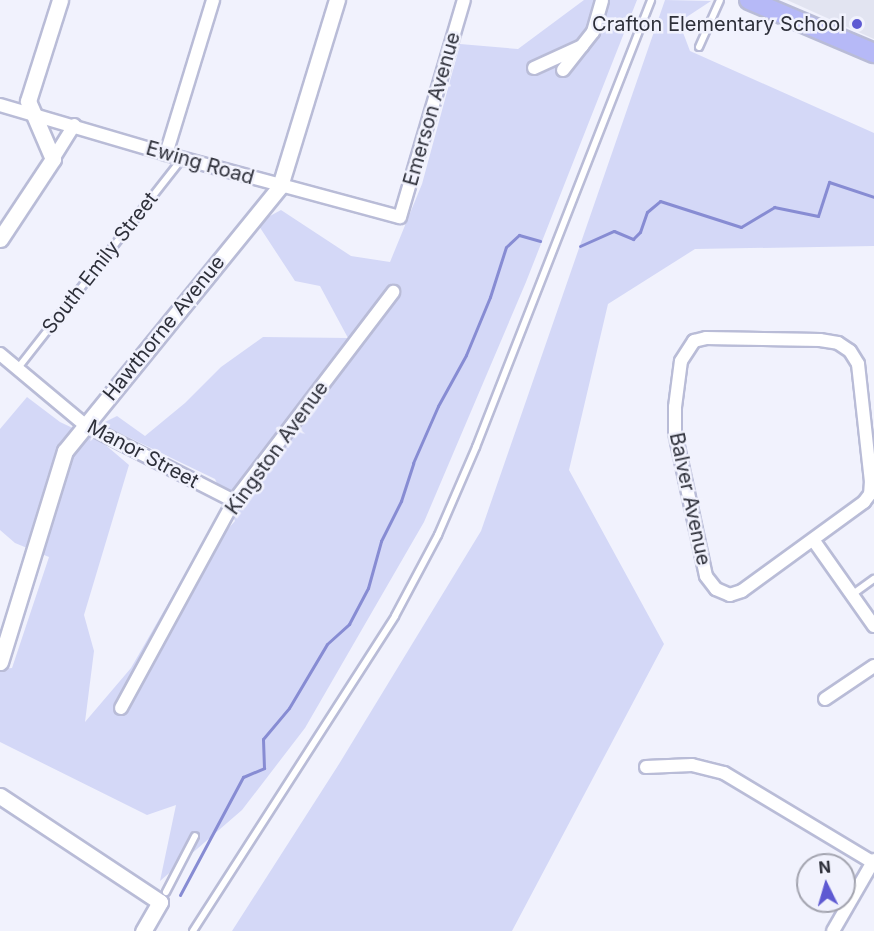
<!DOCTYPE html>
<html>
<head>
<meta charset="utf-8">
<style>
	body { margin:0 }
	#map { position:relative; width:874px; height:931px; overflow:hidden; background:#f1f2fd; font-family:Inter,sans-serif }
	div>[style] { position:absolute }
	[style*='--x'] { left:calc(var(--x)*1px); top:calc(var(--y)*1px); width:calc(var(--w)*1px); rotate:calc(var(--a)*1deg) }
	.built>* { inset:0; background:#e2e4f1 }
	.green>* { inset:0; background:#d4d8f7 }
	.stream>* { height:3px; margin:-1.5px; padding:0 1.5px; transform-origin:1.5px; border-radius:1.5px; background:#878cd3 }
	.roads { filter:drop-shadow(2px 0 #b9bcd7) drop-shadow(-2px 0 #b9bcd7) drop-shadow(0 2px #b9bcd7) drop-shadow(0 -2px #b9bcd7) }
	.service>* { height:6px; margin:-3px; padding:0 3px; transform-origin:3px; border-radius:3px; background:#fff }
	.minor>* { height:12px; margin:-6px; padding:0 6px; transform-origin:6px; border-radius:6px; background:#fff }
	.tertiary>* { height:15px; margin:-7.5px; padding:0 7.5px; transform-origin:7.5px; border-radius:7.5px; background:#fff }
	.primary>* { height:18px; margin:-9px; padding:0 9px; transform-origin:9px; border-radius:9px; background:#b6b9f7 }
	.dots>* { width:16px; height:16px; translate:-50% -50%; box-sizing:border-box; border:3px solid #f1f2fd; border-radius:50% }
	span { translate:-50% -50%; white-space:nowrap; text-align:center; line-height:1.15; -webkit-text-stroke:5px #f1f2fd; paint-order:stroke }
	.poi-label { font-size:20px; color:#2e303a }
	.right { translate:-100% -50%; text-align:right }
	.street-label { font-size:20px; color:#2e303a }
	.north { position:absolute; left:796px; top:853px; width:60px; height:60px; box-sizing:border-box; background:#f1f2fd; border:2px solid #a3a4af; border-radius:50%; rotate:355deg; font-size:16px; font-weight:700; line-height:24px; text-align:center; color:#2e303a }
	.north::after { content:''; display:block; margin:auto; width:21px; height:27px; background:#5e5ad2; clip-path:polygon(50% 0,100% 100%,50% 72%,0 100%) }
</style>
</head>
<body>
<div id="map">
	<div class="built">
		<div style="clip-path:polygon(787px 0,874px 0,874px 39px,807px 9px)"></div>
	</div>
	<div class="green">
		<div style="clip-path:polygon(584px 0,637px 0,526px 282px,424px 522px,305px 728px,242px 810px,160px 881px,176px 805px,147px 815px,0 742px,0 669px,12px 668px,49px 557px,15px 543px,0 530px,0 429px,27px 397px,60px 422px,102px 442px,129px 465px,84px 615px,94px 651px,85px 722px,131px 668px,181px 581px,235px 521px,215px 479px,101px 424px,117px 416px,145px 436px,185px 403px,221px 367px,263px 337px,348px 338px,320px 286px,295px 281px,257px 223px,281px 210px,351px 256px,390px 262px,422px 184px,460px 44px,518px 49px)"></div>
		<div style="clip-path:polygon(665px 0,711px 1px,679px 22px,690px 51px,874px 133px,874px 246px,695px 249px,608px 304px,569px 470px,664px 644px,512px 931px,232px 931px,339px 764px,481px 531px)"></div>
	</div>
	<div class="stream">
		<div style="--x:580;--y:246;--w:37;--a:-24"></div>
		<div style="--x:614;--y:231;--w:21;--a:23"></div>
		<div style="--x:633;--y:239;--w:10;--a:-45"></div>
		<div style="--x:640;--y:232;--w:21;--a:-71"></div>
		<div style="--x:647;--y:212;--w:17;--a:-40"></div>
		<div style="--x:660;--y:201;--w:85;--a:17.8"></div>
		<div style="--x:741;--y:227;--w:39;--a:-31"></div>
		<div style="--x:774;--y:207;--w:45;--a:11.6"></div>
		<div style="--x:818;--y:216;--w:36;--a:-72"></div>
		<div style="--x:829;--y:182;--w:47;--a:18.4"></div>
		<div style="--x:180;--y:895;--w:134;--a:-61.9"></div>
		<div style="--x:243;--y:777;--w:23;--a:-23"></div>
		<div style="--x:264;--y:768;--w:29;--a:-92"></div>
		<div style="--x:263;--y:739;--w:40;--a:-50"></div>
		<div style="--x:289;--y:708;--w:74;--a:-59.3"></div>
		<div style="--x:327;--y:644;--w:30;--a:-42"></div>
		<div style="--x:349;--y:624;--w:41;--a:-62.2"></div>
		<div style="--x:368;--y:588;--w:49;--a:-74.5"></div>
		<div style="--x:381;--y:541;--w:45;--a:-63.4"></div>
		<div style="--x:401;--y:501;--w:40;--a:-72"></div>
		<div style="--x:413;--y:463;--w:62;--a:-66.3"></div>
		<div style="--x:438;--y:406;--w:58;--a:-61.2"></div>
		<div style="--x:466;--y:355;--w:63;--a:-67.5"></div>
		<div style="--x:490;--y:297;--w:52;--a:-72.3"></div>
		<div style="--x:506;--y:247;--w:18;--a:-43"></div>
		<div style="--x:519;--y:235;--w:22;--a:16"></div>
	</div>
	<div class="roads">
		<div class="service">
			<div style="--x:699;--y:47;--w:51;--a:-65.9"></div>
			<div style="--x:18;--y:368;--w:266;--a:-51.9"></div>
			<div style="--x:853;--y:594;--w:26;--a:-36"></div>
			<div style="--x:166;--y:892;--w:63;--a:-62.6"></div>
			<div style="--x:193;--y:931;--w:374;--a:-57.3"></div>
			<div style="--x:395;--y:616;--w:92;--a:-62"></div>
			<div style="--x:438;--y:535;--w:96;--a:-66.6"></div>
			<div style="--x:476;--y:447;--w:480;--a:-68.6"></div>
		</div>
		<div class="minor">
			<div style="--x:534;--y:68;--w:53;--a:-24.6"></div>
			<div style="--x:563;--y:70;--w:48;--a:-51.7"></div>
			<div style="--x:593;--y:32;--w:33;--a:-74"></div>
			<div style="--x:0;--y:105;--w:173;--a:16.4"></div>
			<div style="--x:166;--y:154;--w:242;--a:15.1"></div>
			<div style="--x:400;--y:217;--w:226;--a:-73.6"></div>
			<div style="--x:166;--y:154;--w:161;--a:-73"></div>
			<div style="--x:53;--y:159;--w:40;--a:-58"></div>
			<div style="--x:706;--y:338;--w:114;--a:1"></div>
			<div style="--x:820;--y:340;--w:18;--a:9"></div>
			<div style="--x:838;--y:343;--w:14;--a:34"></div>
			<div style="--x:850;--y:351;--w:15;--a:58"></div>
			<div style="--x:858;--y:364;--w:118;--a:83.7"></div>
			<div style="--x:871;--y:481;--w:13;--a:94"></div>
			<div style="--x:870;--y:494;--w:10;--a:127"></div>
			<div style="--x:864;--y:502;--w:151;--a:143.9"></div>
			<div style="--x:742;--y:591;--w:13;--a:162"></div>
			<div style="--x:730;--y:595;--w:15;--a:-157"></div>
			<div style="--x:716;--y:589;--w:16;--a:-128"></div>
			<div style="--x:706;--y:576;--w:146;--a:-102.2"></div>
			<div style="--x:675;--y:433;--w:26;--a:-90"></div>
			<div style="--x:675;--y:407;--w:46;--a:-82.6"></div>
			<div style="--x:681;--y:361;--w:24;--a:-57"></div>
			<div style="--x:694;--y:341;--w:12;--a:-14"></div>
			<div style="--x:0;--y:354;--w:111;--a:39.9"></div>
			<div style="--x:85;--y:425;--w:167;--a:27"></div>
			<div style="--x:814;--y:541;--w:104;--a:54.8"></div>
			<div style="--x:825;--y:699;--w:59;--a:-34"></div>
			<div style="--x:121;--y:708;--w:236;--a:-61.4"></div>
			<div style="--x:234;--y:501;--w:263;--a:-52.7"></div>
			<div style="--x:646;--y:767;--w:46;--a:-2.5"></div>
			<div style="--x:692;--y:765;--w:33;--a:14"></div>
			<div style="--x:724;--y:773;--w:175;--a:31"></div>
			<div style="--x:833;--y:931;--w:82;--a:-60"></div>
		</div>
		<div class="tertiary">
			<div style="--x:0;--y:239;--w:96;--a:-56.5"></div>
			<div style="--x:53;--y:159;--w:63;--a:-113.3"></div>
			<div style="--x:28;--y:101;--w:106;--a:-72.4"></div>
			<div style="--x:0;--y:662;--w:221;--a:-72.9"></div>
			<div style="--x:65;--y:451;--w:341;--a:-50.9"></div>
			<div style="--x:280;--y:186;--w:195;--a:-73"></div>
			<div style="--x:0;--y:796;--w:192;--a:33.5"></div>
			<div style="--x:160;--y:902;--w:34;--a:120"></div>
		</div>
		<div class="primary">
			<div style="--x:749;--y:0;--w:136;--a:23"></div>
		</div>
	</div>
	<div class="dots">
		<div style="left:857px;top:24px;background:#5e5ad2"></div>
	</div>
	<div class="poi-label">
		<span class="right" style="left:845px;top:24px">Crafton Elementary School</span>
	</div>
	<div class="street-label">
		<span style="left:432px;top:109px;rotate:-74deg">Emerson Avenue</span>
		<span style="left:200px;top:163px;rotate:16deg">Ewing Road</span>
		<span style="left:100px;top:263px;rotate:-52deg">South Emily Street</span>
		<span style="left:164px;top:328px;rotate:-51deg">Hawthorne Avenue</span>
		<span style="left:277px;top:448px;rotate:-54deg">Kingston Avenue</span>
		<span style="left:143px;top:454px;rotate:28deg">Manor Street</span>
		<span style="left:690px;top:499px;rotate:78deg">Balver Avenue</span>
	</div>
	<div class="north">N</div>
</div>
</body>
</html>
